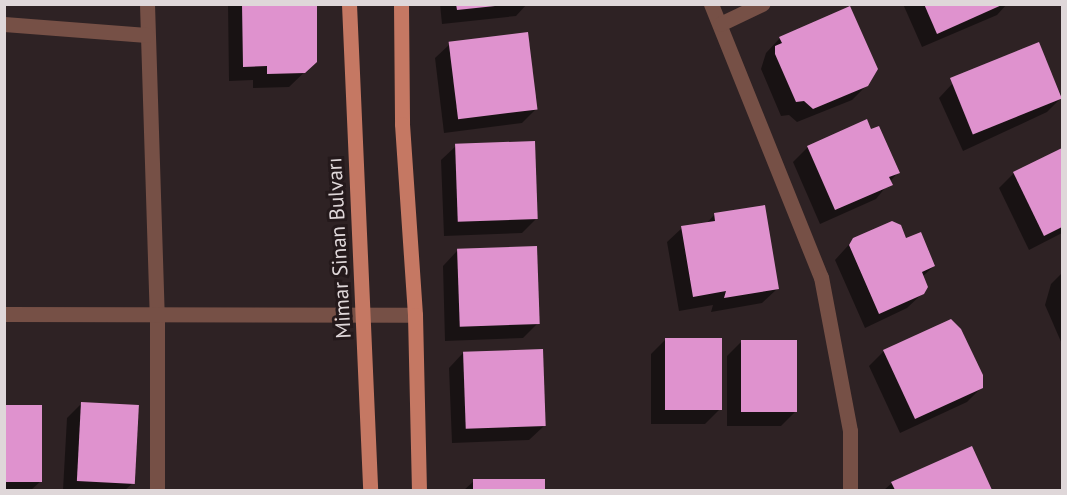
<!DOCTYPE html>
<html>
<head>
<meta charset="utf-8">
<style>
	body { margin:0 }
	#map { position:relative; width:1067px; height:495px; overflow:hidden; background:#2e2224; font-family:"PT Sans",sans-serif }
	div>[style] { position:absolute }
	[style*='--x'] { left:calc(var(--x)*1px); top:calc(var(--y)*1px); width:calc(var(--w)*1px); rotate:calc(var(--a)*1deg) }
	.shadow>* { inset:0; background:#0007 }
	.building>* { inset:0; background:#df92ce; transform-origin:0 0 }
	.minor>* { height:15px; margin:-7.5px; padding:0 7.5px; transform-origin:7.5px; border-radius:7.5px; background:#765046 }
	.major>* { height:15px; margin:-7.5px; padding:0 7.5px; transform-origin:7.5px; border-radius:7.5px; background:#c57863 }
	span { translate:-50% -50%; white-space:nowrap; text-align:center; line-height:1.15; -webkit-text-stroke:6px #24191b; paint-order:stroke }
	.street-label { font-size:21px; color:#dfd7d9 }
	.frame { position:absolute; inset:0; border:6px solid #dfd7d9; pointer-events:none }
</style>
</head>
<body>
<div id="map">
	<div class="shadow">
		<div style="clip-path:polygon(228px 4px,316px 4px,316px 61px,289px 87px,253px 88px,253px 80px,229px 81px)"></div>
		<div style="clip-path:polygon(440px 4px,527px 4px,516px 16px,442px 24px)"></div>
		<div style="clip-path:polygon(903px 4px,1007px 4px,997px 15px,922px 47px)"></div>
		<div style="clip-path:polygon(780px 38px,867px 85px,852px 100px,797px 122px,789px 115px,781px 116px,761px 69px,766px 53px)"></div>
		<div style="clip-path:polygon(450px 44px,537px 108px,522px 123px,444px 133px,435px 58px)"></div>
		<div style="clip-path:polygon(1038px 44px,1062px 97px,1047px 112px,963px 151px,939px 98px,953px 83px)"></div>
		<div style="clip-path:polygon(456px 146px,537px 218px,522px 233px,444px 236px,441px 160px)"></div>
		<div style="clip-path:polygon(808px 147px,898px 172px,876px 199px,820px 224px,793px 162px)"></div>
		<div style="clip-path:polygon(1062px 149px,1062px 233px,1029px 250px,999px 188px,1014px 173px)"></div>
		<div style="clip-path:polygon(715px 214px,777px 289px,762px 303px,711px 312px,713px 305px,679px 311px,667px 242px,682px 228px,706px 224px)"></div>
		<div style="clip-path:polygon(854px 239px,906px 240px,934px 266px,922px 277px,923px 293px,907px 308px,865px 328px,835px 260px)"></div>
		<div style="clip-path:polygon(457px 251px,538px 323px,523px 338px,445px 341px,443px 266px)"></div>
		<div style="clip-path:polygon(1062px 273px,1062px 344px,1045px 305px,1051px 284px)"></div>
		<div style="clip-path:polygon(666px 339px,720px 409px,705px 424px,651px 424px,651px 354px)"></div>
		<div style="clip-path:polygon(742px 341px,796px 411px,781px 426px,727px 426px,727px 356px)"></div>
		<div style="clip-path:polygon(884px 351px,982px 387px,967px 402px,900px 433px,869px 366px)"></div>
		<div style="clip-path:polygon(463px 353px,544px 426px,529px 440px,452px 443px,449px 368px)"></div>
		<div style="clip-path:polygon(82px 403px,133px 483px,125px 490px,63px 490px,67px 418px)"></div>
		<div style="clip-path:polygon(40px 406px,41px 481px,31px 490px,4px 490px,4px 407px)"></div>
		<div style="clip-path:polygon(971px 448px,991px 490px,884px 490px,892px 483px)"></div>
		<div style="clip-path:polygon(544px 480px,544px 490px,464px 490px,474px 481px)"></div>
	</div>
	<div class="building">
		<div style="clip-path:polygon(242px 4px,317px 4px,317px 62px,305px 73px,267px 74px,267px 66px,243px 67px)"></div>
		<div style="clip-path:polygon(456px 4px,495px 4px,495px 6px,457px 10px)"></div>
		<div style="clip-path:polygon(924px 4px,1004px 4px,937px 34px)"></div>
		<div style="clip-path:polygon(850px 6px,878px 69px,868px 86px,813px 109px,804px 101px,796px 102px,775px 54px,775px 46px,782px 43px,779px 37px)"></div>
		<div style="left:528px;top:32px;width:78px;height:80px;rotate:83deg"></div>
		<div style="left:1039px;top:42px;width:61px;height:96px;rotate:68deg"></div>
		<div style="clip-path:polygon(867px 119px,871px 129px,879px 126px,900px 173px,889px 177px,893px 185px,835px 210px,807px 146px)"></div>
		<div style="left:535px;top:141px;width:78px;height:80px;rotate:88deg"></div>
		<div style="clip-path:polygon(1062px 148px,1062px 227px,1044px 236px,1013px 172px)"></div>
		<div style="clip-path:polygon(765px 205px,779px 289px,724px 298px,726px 291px,693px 297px,681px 226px,715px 221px,714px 213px)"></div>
		<div style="clip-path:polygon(892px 221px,901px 225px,906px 238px,921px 232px,935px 266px,922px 272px,928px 287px,924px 294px,879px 314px,849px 245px,853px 238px)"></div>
		<div style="left:537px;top:246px;width:78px;height:80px;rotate:88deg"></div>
		<div style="clip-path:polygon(951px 319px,961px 329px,983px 375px,983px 388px,915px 419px,883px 350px)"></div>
		<div style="left:665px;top:338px;width:57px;height:72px"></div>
		<div style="left:741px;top:340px;width:56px;height:72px"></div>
		<div style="left:543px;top:349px;width:77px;height:80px;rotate:88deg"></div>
		<div style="left:81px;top:402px;width:58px;height:79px;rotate:3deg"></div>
		<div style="left:5px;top:405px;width:37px;height:77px"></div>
		<div style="clip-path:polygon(972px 446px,992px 490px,895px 490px,891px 482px)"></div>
		<div style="left:473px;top:479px;width:72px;height:11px"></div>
	</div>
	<div class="minor">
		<div style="--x:147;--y:4;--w:311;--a:88.2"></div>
		<div style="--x:157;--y:315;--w:175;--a:90"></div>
		<div style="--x:711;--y:4;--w:294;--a:68.1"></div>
		<div style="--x:821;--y:277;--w:157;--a:79.3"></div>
		<div style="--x:850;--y:431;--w:59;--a:90"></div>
		<div style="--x:4;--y:24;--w:143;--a:4.4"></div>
		<div style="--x:720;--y:24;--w:47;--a:-25.5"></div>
		<div style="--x:4;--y:314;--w:411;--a:0.1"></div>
	</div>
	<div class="major">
		<div style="--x:349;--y:4;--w:486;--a:87.5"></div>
		<div style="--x:401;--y:4;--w:120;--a:89.5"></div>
		<div style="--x:402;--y:124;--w:191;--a:86.1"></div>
		<div style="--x:415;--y:315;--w:175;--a:88.7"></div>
	</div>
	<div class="street-label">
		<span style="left:339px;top:248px;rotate:-93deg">Mimar Sinan Bulvarı</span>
	</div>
	<div class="frame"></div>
</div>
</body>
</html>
